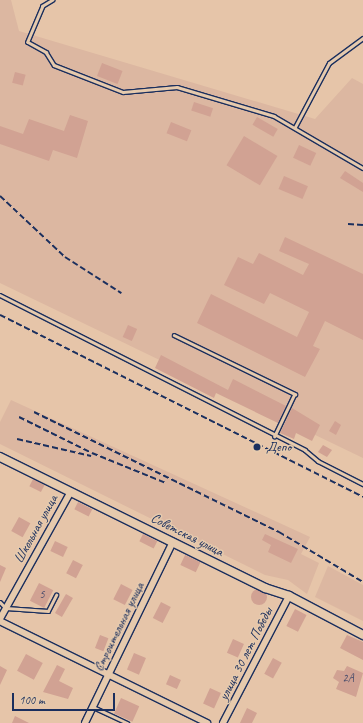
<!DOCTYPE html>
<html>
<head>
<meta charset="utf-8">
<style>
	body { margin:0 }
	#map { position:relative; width:363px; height:723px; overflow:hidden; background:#e6c5a9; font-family:Caveat,sans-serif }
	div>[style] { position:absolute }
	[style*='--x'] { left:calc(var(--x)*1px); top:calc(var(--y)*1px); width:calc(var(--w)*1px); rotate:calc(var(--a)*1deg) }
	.built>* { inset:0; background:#dcb7a1 }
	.building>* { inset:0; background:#d1a293; transform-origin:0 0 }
	.round { border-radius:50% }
	.roads { filter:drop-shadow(1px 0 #1b2f5e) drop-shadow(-1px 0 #1b2f5e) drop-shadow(0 1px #1b2f5e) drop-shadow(0 -1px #1b2f5e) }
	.lane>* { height:2.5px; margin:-1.25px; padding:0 1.25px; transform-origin:1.25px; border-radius:1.25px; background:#e6caad }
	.street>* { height:5.5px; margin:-2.75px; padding:0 2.75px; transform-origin:2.75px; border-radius:2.75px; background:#e6caad }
	.secondary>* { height:8px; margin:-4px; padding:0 4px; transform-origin:4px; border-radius:4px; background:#e6caad }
	.rail>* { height:2px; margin-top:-1px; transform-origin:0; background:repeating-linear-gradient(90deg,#1b2f5e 0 6px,transparent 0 9px) }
	.dots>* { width:11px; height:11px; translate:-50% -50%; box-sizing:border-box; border:2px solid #e6caad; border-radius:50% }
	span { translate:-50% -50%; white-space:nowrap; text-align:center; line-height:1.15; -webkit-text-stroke:3px #e6caad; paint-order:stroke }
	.number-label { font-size:12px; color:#484c6b }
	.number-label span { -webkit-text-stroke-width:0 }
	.poi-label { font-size:14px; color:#1b2f5e }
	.left { translate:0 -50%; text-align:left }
	.street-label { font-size:14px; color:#1b2f5e }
	.scale { position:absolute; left:12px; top:693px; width:103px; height:18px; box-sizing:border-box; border:2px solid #1b2f5e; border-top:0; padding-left:5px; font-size:12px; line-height:14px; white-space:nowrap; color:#1b2f5e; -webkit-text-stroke:3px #e6caad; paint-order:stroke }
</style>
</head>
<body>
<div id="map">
	<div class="built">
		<div style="clip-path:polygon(0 0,11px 0,19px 31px,315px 119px,352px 78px,363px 84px,363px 458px,0 283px)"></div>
		<div style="clip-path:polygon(11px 400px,310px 537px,301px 554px,319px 563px,307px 594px,288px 580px,265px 575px,0 444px,0 422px)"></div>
		<div style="clip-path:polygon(328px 566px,363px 585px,363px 621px,315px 597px)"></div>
	</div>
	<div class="building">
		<div style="left:102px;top:63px;width:22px;height:14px;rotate:21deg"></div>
		<div style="left:15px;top:72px;width:11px;height:11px;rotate:15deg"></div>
		<div style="left:194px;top:102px;width:20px;height:9px;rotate:18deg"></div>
		<div style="clip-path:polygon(70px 115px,88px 121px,77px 158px,53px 150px,49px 161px,0 144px,0 126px,23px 134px,29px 119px,64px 131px)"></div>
		<div style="left:257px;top:117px;width:24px;height:9px;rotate:30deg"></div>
		<div style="left:171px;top:122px;width:22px;height:12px;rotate:22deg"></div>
		<div style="left:244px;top:136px;width:39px;height:34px;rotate:31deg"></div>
		<div style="left:299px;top:145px;width:19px;height:14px;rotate:25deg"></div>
		<div style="clip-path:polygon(345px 171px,363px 183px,363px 192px,340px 178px)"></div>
		<div style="left:284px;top:176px;width:26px;height:14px;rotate:23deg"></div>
		<div style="clip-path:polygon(285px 237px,363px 274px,363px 340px,325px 321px,313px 346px,320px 349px,305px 377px,197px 323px,211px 294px,297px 337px,309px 312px,270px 293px,264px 304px,224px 285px,238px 257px,253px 264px,259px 253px,303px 275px,309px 264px,279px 251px)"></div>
		<div style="left:128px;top:325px;width:10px;height:13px;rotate:24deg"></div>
		<div style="clip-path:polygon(161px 355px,228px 390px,233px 379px,286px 406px,278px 423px,216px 393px,214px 398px,155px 368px)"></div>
		<div style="clip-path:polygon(292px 408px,320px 425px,312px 441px,296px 433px,294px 439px,280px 433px)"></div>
		<div style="clip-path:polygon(335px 421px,341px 425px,336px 435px,329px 431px)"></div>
		<div style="clip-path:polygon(323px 445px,332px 450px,327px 457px,318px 452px)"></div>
		<div style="left:33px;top:479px;width:13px;height:8px;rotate:27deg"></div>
		<div style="left:78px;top:502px;width:16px;height:8px;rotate:27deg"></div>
		<div style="left:19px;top:517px;width:13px;height:16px;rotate:29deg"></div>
		<div style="left:143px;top:534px;width:16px;height:8px;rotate:27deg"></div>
		<div style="clip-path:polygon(265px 534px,298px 549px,291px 563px,268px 552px,271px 545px,262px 540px)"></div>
		<div style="left:55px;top:541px;width:14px;height:11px;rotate:25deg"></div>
		<div style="left:185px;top:555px;width:17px;height:11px;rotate:25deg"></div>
		<div style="left:73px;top:560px;width:11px;height:15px;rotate:27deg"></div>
		<div style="clip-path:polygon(0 565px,6px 568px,0 582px)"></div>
		<div style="left:39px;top:583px;width:16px;height:20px;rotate:27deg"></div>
		<div style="left:121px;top:584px;width:13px;height:17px;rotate:27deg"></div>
		<div class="round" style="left:251px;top:589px;width:16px;height:16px"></div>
		<div style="left:66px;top:594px;width:8px;height:22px;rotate:30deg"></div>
		<div style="left:161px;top:602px;width:11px;height:18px;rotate:27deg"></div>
		<div style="left:295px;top:609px;width:13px;height:19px;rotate:27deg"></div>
		<div style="left:100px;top:635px;width:9px;height:14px;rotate:21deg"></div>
		<div style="clip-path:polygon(347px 635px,363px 642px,363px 660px,340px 648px)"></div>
		<div style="left:233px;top:639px;width:12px;height:15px;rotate:24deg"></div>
		<div style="left:134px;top:653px;width:13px;height:18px;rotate:23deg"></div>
		<div style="left:26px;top:654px;width:19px;height:19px;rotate:28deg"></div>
		<div style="left:273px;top:658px;width:10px;height:18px;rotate:29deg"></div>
		<div style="clip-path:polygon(57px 665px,65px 669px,59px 681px,73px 688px,68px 699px,43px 692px)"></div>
		<div style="clip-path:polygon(0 666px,7px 670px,0 685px)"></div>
		<div style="clip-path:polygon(347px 666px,363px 673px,356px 697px,336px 689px,339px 682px,333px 678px,337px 670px,344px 671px)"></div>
		<div style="left:170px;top:675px;width:12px;height:10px;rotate:24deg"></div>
		<div style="left:210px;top:688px;width:12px;height:17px;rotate:24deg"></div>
		<div style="left:121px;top:698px;width:20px;height:17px;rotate:24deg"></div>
		<div style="clip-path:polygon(247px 708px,257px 713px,252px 723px,240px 723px)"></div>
		<div style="clip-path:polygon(15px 716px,29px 723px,12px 723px)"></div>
	</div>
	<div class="roads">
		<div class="lane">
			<div style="--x:53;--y:0;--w:12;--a:149"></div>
			<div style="--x:43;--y:6;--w:39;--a:113"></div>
			<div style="--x:28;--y:42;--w:21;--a:29"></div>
			<div style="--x:46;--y:52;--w:15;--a:58"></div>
			<div style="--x:54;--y:65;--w:74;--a:21.4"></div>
			<div style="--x:123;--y:92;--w:54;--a:-5.3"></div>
			<div style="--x:177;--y:87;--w:101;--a:16.6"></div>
			<div style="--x:274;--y:116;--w:103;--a:30.3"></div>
			<div style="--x:295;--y:127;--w:72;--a:-62"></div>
			<div style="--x:329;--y:63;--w:42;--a:-36.3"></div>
			<div style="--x:0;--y:295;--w:342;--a:26.9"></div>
			<div style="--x:305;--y:450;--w:17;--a:40"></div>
			<div style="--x:318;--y:461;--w:51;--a:27.1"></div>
			<div style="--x:174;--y:335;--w:135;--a:26"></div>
			<div style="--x:295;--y:394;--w:47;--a:115.5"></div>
			<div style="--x:0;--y:602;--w:8;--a:45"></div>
			<div style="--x:6;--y:608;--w:42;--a:4.1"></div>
			<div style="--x:48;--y:611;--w:18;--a:-63"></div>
			<div style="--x:93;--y:707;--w:38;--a:25"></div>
		</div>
		<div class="street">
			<div style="--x:0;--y:619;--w:144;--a:-60.9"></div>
			<div style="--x:0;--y:621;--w:231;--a:26.2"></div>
			<div style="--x:85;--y:723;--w:201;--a:-64.1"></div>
			<div style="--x:223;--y:723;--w:143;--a:-62.5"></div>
		</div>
		<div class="secondary">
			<div style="--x:0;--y:457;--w:296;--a:26.3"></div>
			<div style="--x:265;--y:588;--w:25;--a:18"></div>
			<div style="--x:289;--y:596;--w:84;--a:27.8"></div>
		</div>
	</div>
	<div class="rail">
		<div style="--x:0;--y:196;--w:89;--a:43.2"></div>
		<div style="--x:65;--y:257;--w:67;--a:32.7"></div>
		<div style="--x:348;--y:224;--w:15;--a:4"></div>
		<div style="--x:0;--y:315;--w:406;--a:26.6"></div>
		<div style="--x:34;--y:412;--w:273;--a:26.1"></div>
		<div style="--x:279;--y:532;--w:98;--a:30.8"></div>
		<div style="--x:19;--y:417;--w:81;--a:26.3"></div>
		<div style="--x:92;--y:453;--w:80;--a:22.1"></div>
		<div style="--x:17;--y:439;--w:76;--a:12.9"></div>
	</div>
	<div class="dots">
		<div style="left:257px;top:447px;background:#1b2f5e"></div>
	</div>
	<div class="number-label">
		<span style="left:42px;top:595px">5</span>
		<span style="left:348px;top:679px">2А</span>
	</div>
	<div class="poi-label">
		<span class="left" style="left:266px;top:447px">Депо</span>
	</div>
	<div class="street-label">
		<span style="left:36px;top:529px;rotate:-61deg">Школьная улица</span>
		<span style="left:187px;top:535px;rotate:27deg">Советская улица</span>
		<span style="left:119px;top:627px;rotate:-64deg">Строительная улица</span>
		<span style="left:246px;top:654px;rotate:-63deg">улица 30 лет Победы</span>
	</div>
	<div class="scale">100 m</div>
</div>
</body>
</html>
